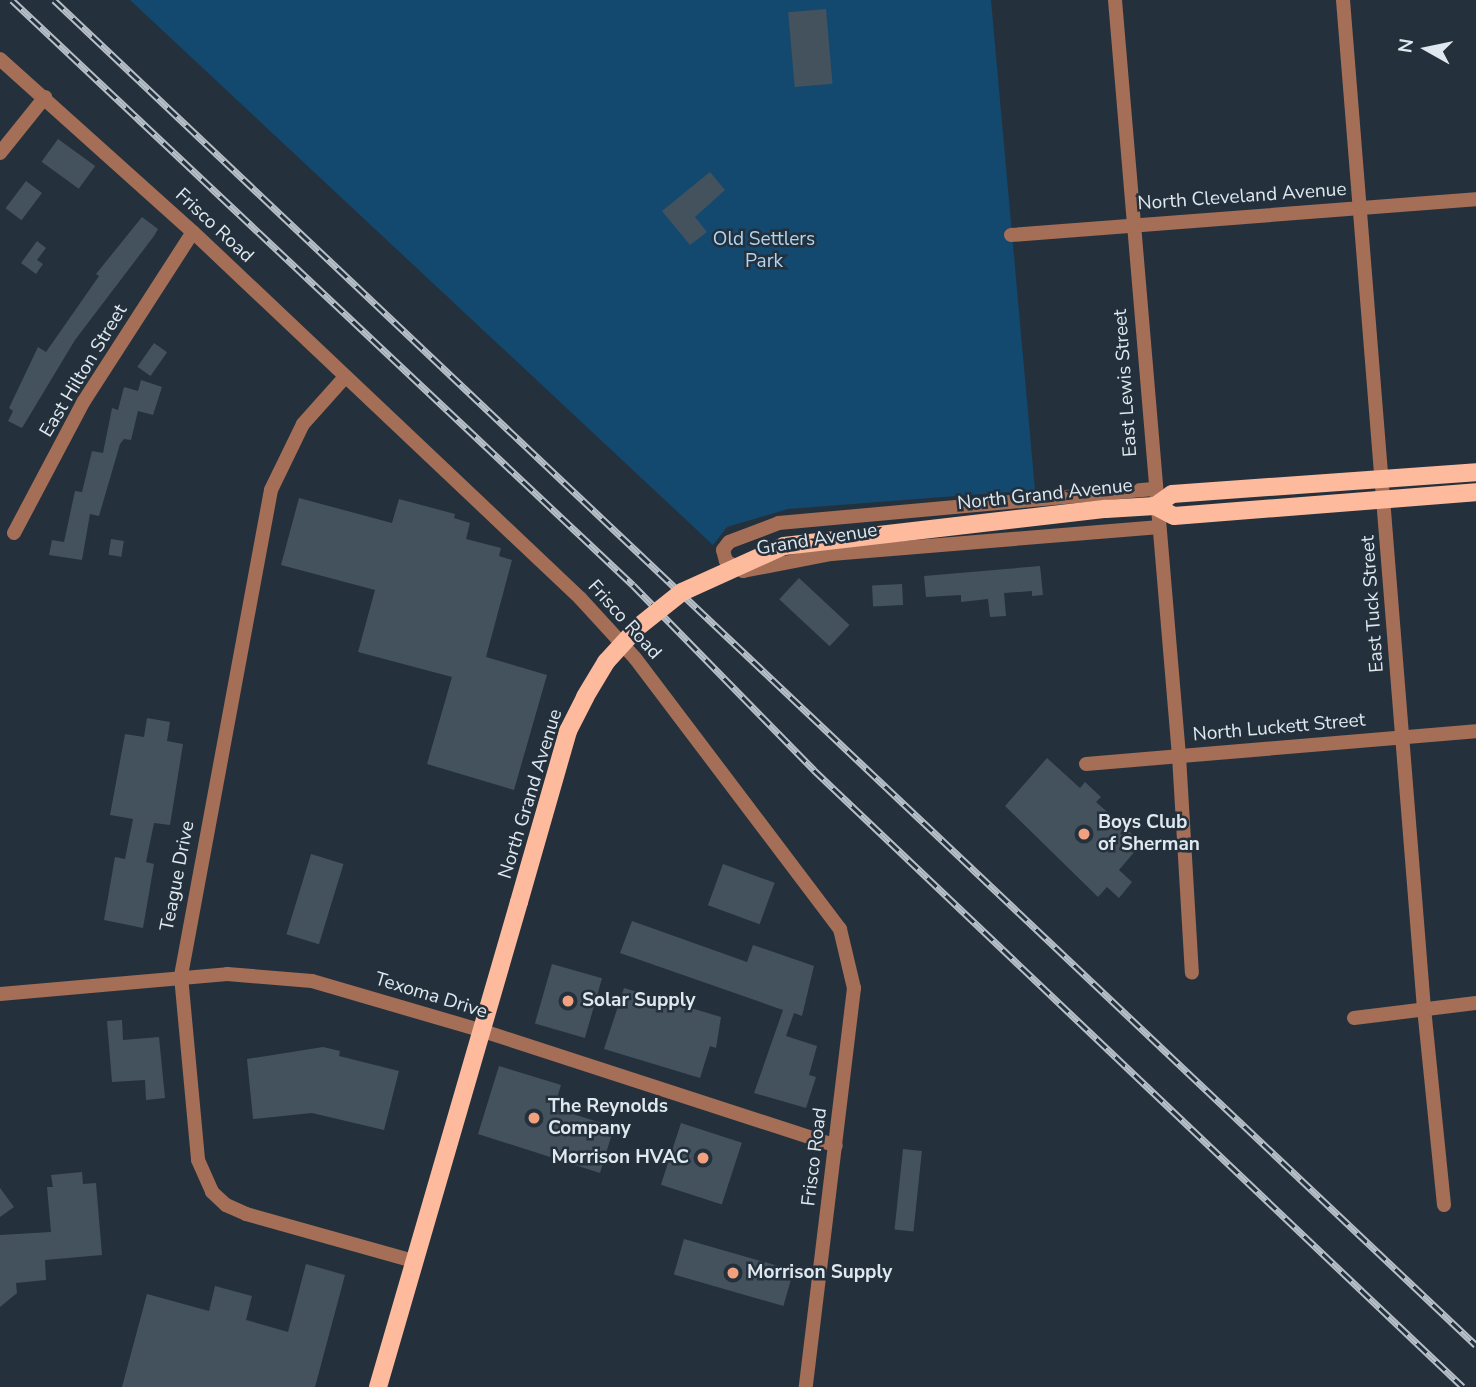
<!DOCTYPE html>
<html>
<head>
<meta charset="utf-8">
<style>
	body { margin:0 }
	#map { position:relative; width:1476px; height:1387px; overflow:hidden; background:#24313c; font-family:"Nunito Sans",sans-serif }
	div>[style] { position:absolute }
	[style*='--x'] { left:calc(var(--x)*1px); top:calc(var(--y)*1px); width:calc(var(--w)*1px); rotate:calc(var(--a)*1deg) }
	.green>* { inset:0; background:#13486f }
	.building>* { inset:0; background:#44525e; transform-origin:0 0 }
	.minor>* { height:14px; margin:-7px; padding:0 7px; transform-origin:7px; border-radius:7px; background:#a56e56 }
	.major>* { height:18px; margin:-9px; padding:0 9px; transform-origin:9px; border-radius:9px; background:#feba9c }
	.rail>* { height:7px; margin-top:-3.5px; transform-origin:0; background:repeating-linear-gradient(90deg,#24313c 0 13px,#b6bfc7 0 26px); box-sizing:border-box; border-block:2px solid #b6bfc7 }
	.major-bridge>* { height:18px; margin:-9px; padding:0 9px; transform-origin:9px; border-radius:9px; background:#feba9c }
	.dots>* { width:19px; height:19px; translate:-50% -50%; box-sizing:border-box; border:4px solid #24313c; border-radius:50% }
	span { translate:-50% -50%; white-space:nowrap; text-align:center; line-height:1.15; -webkit-text-stroke:5px #24313c; paint-order:stroke }
	.street-label { font-size:19px; color:#e0e8ef }
	.park-label { font-size:19px; color:#b0d4f4 }
	.poi-label { font-size:19px; color:#e0e8ef; font-weight:700 }
	.left { translate:0 -50%; text-align:left }
	.right { translate:-100% -50%; text-align:right }
	.north { position:absolute; left:1392px; top:14px; width:70px; height:70px; -webkit-text-stroke:5px #24313c; paint-order:stroke; rotate:279deg; font-size:19px; font-weight:700; line-height:28px; text-align:center; color:#e0e8ef }
	.north::after { content:''; display:block; margin:auto; width:24px; height:32px; background:#e0e8ef; clip-path:polygon(50% 0,100% 100%,50% 72%,0 100%) }
</style>
</head>
<body>
<div id="map">
	<div class="green">
		<div style="clip-path:polygon(130px 0,991px 0,1035px 490px,788px 509px,727px 527px,713px 545px)"></div>
	</div>
	<div class="building">
		<div style="left:826px;top:9px;width:75px;height:38px;rotate:85deg"></div>
		<div style="left:58px;top:139px;width:46px;height:28px;rotate:36deg"></div>
		<div style="clip-path:polygon(710px 172px,725px 190px,695px 217px,707px 232px,690px 245px,662px 211px)"></div>
		<div style="left:26px;top:181px;width:20px;height:34px;rotate:37deg"></div>
		<div style="clip-path:polygon(142px 217px,158px 229px,154px 236px,75px 340px,22px 428px,8px 421px,13px 411px,9px 408px,38px 347px,46px 352px,99px 276px,96px 274px)"></div>
		<div style="clip-path:polygon(37px 241px,46px 248px,37px 260px,43px 264px,36px 274px,21px 263px)"></div>
		<div style="left:154px;top:343px;width:16px;height:29px;rotate:35deg"></div>
		<div style="clip-path:polygon(141px 380px,162px 387px,153px 415px,138px 411px,131px 440px,124px 439px,120px 444px,99px 516px,90px 514px,82px 560px,49px 555px,52px 540px,64px 542px,75px 491px,82px 492px,92px 451px,103px 453px,112px 408px,118px 410px,124px 387px,138px 391px)"></div>
		<div style="clip-path:polygon(299px 498px,392px 523px,399px 499px,455px 514px,454px 518px,470px 523px,466px 539px,501px 548px,499px 556px,512px 560px,486px 657px,547px 675px,514px 790px,427px 764px,452px 677px,358px 652px,375px 590px,281px 565px)"></div>
		<div style="left:111px;top:539px;width:13px;height:16px;rotate:9deg"></div>
		<div style="clip-path:polygon(1040px 566px,1043px 595px,1032px 596px,1032px 591px,1004px 593px,1006px 616px,990px 617px,988px 599px,961px 602px,961px 595px,926px 597px,924px 576px)"></div>
		<div style="left:799px;top:578px;width:69px;height:29px;rotate:43deg"></div>
		<div style="left:902px;top:584px;width:21px;height:30px;rotate:87deg"></div>
		<div style="clip-path:polygon(147px 718px,170px 722px,167px 741px,183px 744px,170px 825px,154px 823px,146px 862px,154px 864px,143px 928px,104px 920px,115px 857px,125px 859px,133px 819px,110px 815px,125px 734px,144px 737px)"></div>
		<div style="clip-path:polygon(1047px 758px,1080px 788px,1085px 782px,1101px 797px,1096px 802px,1142px 843px,1119px 870px,1132px 882px,1119px 898px,1107px 887px,1098px 897px,1005px 806px)"></div>
		<div style="left:311px;top:854px;width:34px;height:84px;rotate:17deg"></div>
		<div style="left:723px;top:864px;width:55px;height:44px;rotate:20deg"></div>
		<div style="clip-path:polygon(632px 921px,747px 962px,753px 945px,814px 966px,802px 1016px,794px 1013px,786px 1036px,817px 1046px,809px 1075px,816px 1077px,806px 1108px,754px 1093px,783px 1010px,620px 953px)"></div>
		<div style="left:552px;top:964px;width:52px;height:62px;rotate:16deg"></div>
		<div style="clip-path:polygon(624px 988px,721px 1017px,716px 1048px,710px 1046px,700px 1078px,604px 1049px)"></div>
		<div style="clip-path:polygon(122px 1020px,123px 1040px,159px 1037px,165px 1098px,146px 1100px,145px 1080px,112px 1082px,107px 1021px)"></div>
		<div style="clip-path:polygon(323px 1047px,340px 1051px,339px 1056px,399px 1071px,384px 1130px,312px 1113px,253px 1119px,247px 1059px)"></div>
		<div style="clip-path:polygon(499px 1066px,561px 1085px,554px 1108px,614px 1127px,600px 1173px,478px 1134px)"></div>
		<div style="left:681px;top:1123px;width:64px;height:65px;rotate:18deg"></div>
		<div style="left:903px;top:1149px;width:19px;height:81px;rotate:6deg"></div>
		<div style="clip-path:polygon(82px 1172px,83px 1184px,96px 1183px,102px 1255px,45px 1260px,46px 1280px,16px 1283px,17px 1293px,0 1307px,0 1235px,51px 1232px,47px 1187px,53px 1187px,51px 1175px)"></div>
		<div style="clip-path:polygon(0 1188px,14px 1207px,0 1217px)"></div>
		<div style="left:684px;top:1239px;width:114px;height:37px;rotate:16deg"></div>
		<div style="clip-path:polygon(306px 1264px,345px 1275px,315px 1387px,122px 1387px,147px 1294px,209px 1311px,215px 1286px,252px 1296px,246px 1320px,288px 1332px)"></div>
	</div>
	<div class="minor">
		<div style="--x:1115;--y:0;--w:759;--a:85.16"></div>
		<div style="--x:1179;--y:756;--w:217;--a:86.6"></div>
		<div style="--x:1343;--y:0;--w:1011;--a:85.41"></div>
		<div style="--x:1424;--y:1008;--w:198;--a:84.2"></div>
		<div style="--x:0;--y:59;--w:259;--a:41.9"></div>
		<div style="--x:193;--y:232;--w:533;--a:43.4"></div>
		<div style="--x:580;--y:598;--w:81;--a:47.5"></div>
		<div style="--x:635;--y:658;--w:340;--a:52.9"></div>
		<div style="--x:840;--y:929;--w:61;--a:76.7"></div>
		<div style="--x:854;--y:988;--w:402;--a:96.9"></div>
		<div style="--x:0;--y:153;--w:72;--a:-51.2"></div>
		<div style="--x:1011;--y:235;--w:466;--a:-4.4"></div>
		<div style="--x:345;--y:377;--w:63;--a:131.8"></div>
		<div style="--x:303;--y:424;--w:73;--a:115.9"></div>
		<div style="--x:271;--y:490;--w:494;--a:100.5"></div>
		<div style="--x:181;--y:976;--w:185;--a:84.7"></div>
		<div style="--x:198;--y:1160;--w:35;--a:66"></div>
		<div style="--x:212;--y:1192;--w:19;--a:43"></div>
		<div style="--x:226;--y:1205;--w:22;--a:24"></div>
		<div style="--x:246;--y:1214;--w:173;--a:15.7"></div>
		<div style="--x:1153;--y:489;--w:376;--a:174.8"></div>
		<div style="--x:779;--y:523;--w:53;--a:159.2"></div>
		<div style="--x:729;--y:542;--w:10;--a:127"></div>
		<div style="--x:723;--y:550;--w:11;--a:75"></div>
		<div style="--x:726;--y:561;--w:20;--a:30"></div>
		<div style="--x:743;--y:571;--w:90;--a:-10.9"></div>
		<div style="--x:831;--y:554;--w:327;--a:-4.7"></div>
		<div style="--x:14;--y:533;--w:149;--a:-62.1"></div>
		<div style="--x:84;--y:401;--w:201;--a:-57.2"></div>
		<div style="--x:1086;--y:764;--w:391;--a:-4.8"></div>
		<div style="--x:0;--y:994;--w:228;--a:-5"></div>
		<div style="--x:227;--y:974;--w:85;--a:4.7"></div>
		<div style="--x:312;--y:981;--w:175;--a:16.3"></div>
		<div style="--x:480;--y:1030;--w:374;--a:18"></div>
		<div style="--x:1354;--y:1018;--w:123;--a:-7"></div>
	</div>
	<div class="major">
		<div style="--x:1155;--y:506;--w:21;--a:28"></div>
		<div style="--x:1174;--y:516;--w:303;--a:-4.5"></div>
		<div style="--x:1106;--y:509;--w:49;--a:-3.5"></div>
		<div style="--x:1155;--y:506;--w:21;--a:-35"></div>
		<div style="--x:1172;--y:494;--w:305;--a:-4.1"></div>
		<div style="--x:378;--y:1387;--w:505;--a:-73.79"></div>
	</div>
	<div class="rail">
		<div style="--x:12;--y:0;--w:853;--a:43.29"></div>
		<div style="--x:633;--y:585;--w:259;--a:45.6"></div>
		<div style="--x:814;--y:770;--w:895;--a:43.55"></div>
		<div style="--x:54;--y:0;--w:1957;--a:43.41"></div>
	</div>
	<div class="major-bridge">
		<div style="--x:519;--y:902;--w:178;--a:-74"></div>
		<div style="--x:568;--y:731;--w:38;--a:-63"></div>
		<div style="--x:585;--y:697;--w:41;--a:-59"></div>
		<div style="--x:606;--y:662;--w:47;--a:-47.6"></div>
		<div style="--x:638;--y:627;--w:56;--a:-38.5"></div>
		<div style="--x:682;--y:592;--w:112;--a:-24.3"></div>
		<div style="--x:784;--y:546;--w:324;--a:-6.6"></div>
	</div>
	<div class="dots">
		<div style="left:1084px;top:834px;background:#f1a17d"></div>
		<div style="left:568px;top:1001px;background:#f1a17d"></div>
		<div style="left:534px;top:1118px;background:#f1a17d"></div>
		<div style="left:703px;top:1158px;background:#f1a17d"></div>
		<div style="left:733px;top:1273px;background:#f1a17d"></div>
	</div>
	<div class="street-label">
		<span style="left:1242px;top:197px;rotate:-4deg">North Cleveland Avenue</span>
		<span style="left:214px;top:226px;rotate:43deg">Frisco Road</span>
		<span style="left:84px;top:371px;rotate:-59deg">East Hilton Street</span>
		<span style="left:1126px;top:383px;rotate:-94deg">East Lewis Street</span>
		<span style="left:1045px;top:495px;rotate:-6deg">North Grand Avenue</span>
		<span style="left:817px;top:540px;rotate:-9deg">Grand Avenue</span>
		<span style="left:1373px;top:604px;rotate:-94deg">East Tuck Street</span>
		<span style="left:624px;top:620px;rotate:48deg">Frisco Road</span>
		<span style="left:1279px;top:728px;rotate:-5deg">North Luckett Street</span>
		<span style="left:531px;top:794px;rotate:-73deg">North Grand Avenue</span>
		<span style="left:178px;top:876px;rotate:-79deg">Teague Drive</span>
		<span style="left:431px;top:996px;rotate:17deg">Texoma Drive</span>
		<span style="left:815px;top:1157px;rotate:-83deg">Frisco Road</span>
	</div>
	<div class="park-label">
		<span style="left:764px;top:251px">Old Settlers<br>Park</span>
	</div>
	<div class="poi-label">
		<span class="left" style="left:1098px;top:834px">Boys Club<br>of Sherman</span>
		<span class="left" style="left:582px;top:1001px">Solar Supply</span>
		<span class="left" style="left:548px;top:1118px">The Reynolds<br>Company</span>
		<span class="right" style="left:689px;top:1158px">Morrison HVAC</span>
		<span class="left" style="left:747px;top:1273px">Morrison Supply</span>
	</div>
	<div class="north">N</div>
</div>
</body>
</html>
